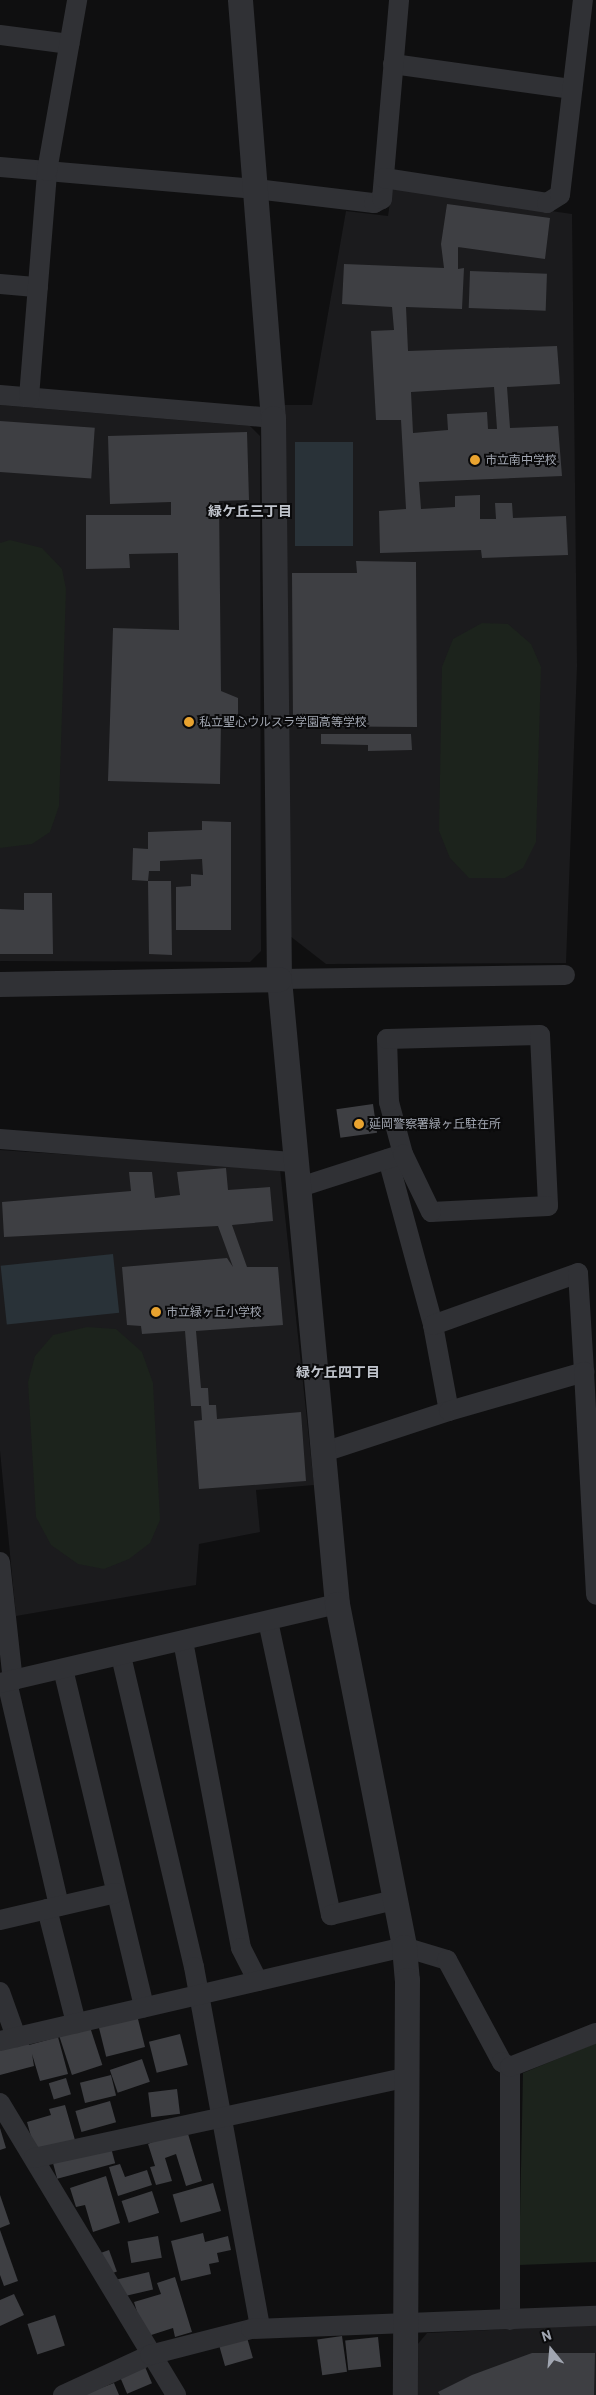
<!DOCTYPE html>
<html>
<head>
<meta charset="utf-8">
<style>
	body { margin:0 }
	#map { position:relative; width:596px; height:2395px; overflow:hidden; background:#0f0f10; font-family:Barlow,"Noto Sans JP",sans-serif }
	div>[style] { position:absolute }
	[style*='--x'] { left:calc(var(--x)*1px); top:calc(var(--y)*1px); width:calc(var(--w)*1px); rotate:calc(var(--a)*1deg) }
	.built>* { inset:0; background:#1b1b1d }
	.green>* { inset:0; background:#1c231c }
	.water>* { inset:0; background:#293238; transform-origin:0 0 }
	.building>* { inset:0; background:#3e3f43; transform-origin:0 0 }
	.minor>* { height:20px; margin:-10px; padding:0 10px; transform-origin:10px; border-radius:10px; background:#303135 }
	.tertiary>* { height:25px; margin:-12.5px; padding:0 12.5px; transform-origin:12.5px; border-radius:12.5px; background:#303135 }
	.dots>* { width:14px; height:14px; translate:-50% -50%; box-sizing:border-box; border:2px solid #0a0a0b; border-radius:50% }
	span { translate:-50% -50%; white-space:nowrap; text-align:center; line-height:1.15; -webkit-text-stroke:4px #0a0a0b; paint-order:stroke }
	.poi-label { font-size:12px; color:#a1a6b1 }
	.left { translate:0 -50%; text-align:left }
	.neighbourhood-label { font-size:14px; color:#c1c5cd; font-weight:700 }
	.north { position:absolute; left:526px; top:2325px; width:50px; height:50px; -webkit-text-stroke:4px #0a0a0b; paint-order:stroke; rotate:343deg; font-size:14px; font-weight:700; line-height:20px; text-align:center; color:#a1a6b1 }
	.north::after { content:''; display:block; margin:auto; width:18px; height:22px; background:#a1a6b1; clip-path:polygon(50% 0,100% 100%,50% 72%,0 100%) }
</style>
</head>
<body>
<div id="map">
	<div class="built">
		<div style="clip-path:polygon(392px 188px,572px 214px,577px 666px,566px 963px,326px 964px,290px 936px,285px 405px,312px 405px,346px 211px,388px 216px)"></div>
		<div style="clip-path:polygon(0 405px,250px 426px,260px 436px,261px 951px,250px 962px,0 961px)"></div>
		<div style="clip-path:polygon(0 1150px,280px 1169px,314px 1485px,256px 1490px,260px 1532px,199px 1544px,196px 1585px,16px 1616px,0 1451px)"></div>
		<div style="clip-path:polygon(596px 2325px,596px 2395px,417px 2395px,417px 2345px,427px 2333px)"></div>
	</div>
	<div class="green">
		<div style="clip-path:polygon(10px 540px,42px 548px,62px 569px,66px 589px,59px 806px,50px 832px,32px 844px,0 848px,0 543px)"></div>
		<div style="clip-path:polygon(482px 623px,508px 624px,531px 644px,541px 667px,536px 842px,523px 868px,505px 878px,469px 878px,450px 858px,439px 831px,442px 667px,453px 639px)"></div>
		<div style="clip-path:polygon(87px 1327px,116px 1329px,142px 1352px,153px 1383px,160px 1520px,150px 1543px,129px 1559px,104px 1569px,78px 1564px,51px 1545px,36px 1517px,28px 1382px,35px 1356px,53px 1335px)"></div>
		<div style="clip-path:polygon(596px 2043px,596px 2262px,519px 2265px,523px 2073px)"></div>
	</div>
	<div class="water">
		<div style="left:295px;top:442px;width:58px;height:104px"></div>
		<div style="left:113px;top:1254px;width:59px;height:113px;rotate:84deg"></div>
	</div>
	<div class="building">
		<div style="clip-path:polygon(evenodd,447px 204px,550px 218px,545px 259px,458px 247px,458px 269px,464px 268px,462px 309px,406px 307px,408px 351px,557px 346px,560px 384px,507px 387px,510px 428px,558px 426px,562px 476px,419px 482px,421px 509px,455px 507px,455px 496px,480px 495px,480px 519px,496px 519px,495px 503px,512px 503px,513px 518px,566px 516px,568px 555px,482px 558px,481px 550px,380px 553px,379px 511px,406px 509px,401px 420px,376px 420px,371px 331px,394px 330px,392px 307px,342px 304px,344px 264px,444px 268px,441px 244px,447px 204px,494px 387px,497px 429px,488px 429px,487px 412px,447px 414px,448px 430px,413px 433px,411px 392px,494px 387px)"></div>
		<div style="left:470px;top:271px;width:77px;height:37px;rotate:2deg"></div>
		<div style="left:0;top:421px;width:95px;height:51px;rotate:4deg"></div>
		<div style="clip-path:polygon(247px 432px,249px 500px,219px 501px,221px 691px,238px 698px,238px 714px,221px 721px,220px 784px,108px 781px,113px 628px,179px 630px,178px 553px,129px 554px,130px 568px,86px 569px,86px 515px,171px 515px,171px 502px,110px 504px,108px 436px)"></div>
		<div style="clip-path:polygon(356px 561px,416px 562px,417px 727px,293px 726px,292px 573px,357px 573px)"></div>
		<div style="clip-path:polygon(321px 734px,411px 734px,412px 750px,368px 751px,368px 745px,321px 744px)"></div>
		<div style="clip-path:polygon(202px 821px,231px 822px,231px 930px,176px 930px,176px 887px,191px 886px,191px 874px,203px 875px,202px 859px,160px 861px,160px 871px,149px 871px,148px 881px,171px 881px,172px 955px,149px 954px,148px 881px,132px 880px,133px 848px,148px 849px,148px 832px,202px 830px)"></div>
		<div style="clip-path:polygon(24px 893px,52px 893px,53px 954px,0 954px,0 909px,24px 910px)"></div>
		<div style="left:373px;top:1104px;width:29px;height:37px;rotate:82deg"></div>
		<div style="clip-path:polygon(226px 1168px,228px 1190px,270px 1187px,273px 1221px,232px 1225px,247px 1267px,278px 1267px,283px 1325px,196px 1331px,201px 1388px,208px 1388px,209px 1405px,216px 1405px,217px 1419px,301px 1412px,306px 1481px,199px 1489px,194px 1421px,202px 1420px,201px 1406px,191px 1406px,185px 1331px,142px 1334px,141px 1326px,127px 1325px,122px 1267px,227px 1258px,233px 1267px,218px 1226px,4px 1237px,2px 1202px,131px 1191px,129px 1172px,152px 1172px,155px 1198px,180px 1195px,177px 1172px)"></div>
		<div style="left:137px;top:2015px;width:33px;height:40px;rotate:76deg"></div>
		<div style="left:90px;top:2027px;width:40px;height:32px;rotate:72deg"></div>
		<div style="left:180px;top:2034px;width:32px;height:32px;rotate:76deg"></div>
		<div style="clip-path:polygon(58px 2037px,68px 2074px,40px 2081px,32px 2054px,34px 2066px,0 2075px,0 2047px,28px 2040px,29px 2045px)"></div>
		<div style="left:142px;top:2059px;width:24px;height:34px;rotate:71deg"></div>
		<div style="left:111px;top:2075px;width:21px;height:32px;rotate:76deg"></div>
		<div style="left:66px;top:2078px;width:17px;height:18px;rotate:73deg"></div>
		<div style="left:177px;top:2089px;width:25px;height:29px;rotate:83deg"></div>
		<div style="left:110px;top:2101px;width:22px;height:36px;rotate:74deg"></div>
		<div style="clip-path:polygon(65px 2105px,75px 2140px,35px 2151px,27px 2122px,51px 2115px,49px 2109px)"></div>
		<div style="clip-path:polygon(186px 2127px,202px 2181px,186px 2186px,176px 2154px,165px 2158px,172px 2181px,156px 2185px,150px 2167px,155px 2166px,148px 2144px)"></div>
		<div style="clip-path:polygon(0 2128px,6px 2148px,0 2150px)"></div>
		<div style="left:110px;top:2144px;width:20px;height:60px;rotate:75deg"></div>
		<div style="clip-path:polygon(120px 2164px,125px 2177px,147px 2170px,152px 2185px,118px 2196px,109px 2167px)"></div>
		<div style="clip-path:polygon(106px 2176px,120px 2223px,93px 2232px,85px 2205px,76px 2207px,70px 2188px)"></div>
		<div style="left:213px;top:2183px;width:29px;height:42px;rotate:74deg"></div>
		<div style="left:152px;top:2191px;width:23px;height:32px;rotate:72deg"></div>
		<div style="clip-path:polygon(0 2195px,10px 2224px,0 2228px)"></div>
		<div style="clip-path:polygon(0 2230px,18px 2281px,4px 2286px,0 2275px)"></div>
		<div style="clip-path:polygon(203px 2233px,205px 2242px,228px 2236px,231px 2250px,217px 2253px,219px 2262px,209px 2264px,211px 2274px,181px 2281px,171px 2241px)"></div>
		<div style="left:158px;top:2236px;width:22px;height:31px;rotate:80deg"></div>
		<div style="left:109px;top:2250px;width:23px;height:9px;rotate:70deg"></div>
		<div style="left:149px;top:2272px;width:18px;height:33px;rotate:77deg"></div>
		<div style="clip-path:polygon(175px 2277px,192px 2332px,175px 2337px,173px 2328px,145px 2337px,134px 2302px,161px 2294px,157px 2283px)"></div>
		<div style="clip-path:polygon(14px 2294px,24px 2315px,0 2326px,0 2300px)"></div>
		<div style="left:55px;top:2315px;width:32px;height:29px;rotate:72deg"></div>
		<div style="left:246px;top:2334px;width:25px;height:29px;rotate:74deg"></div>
		<div style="left:342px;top:2336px;width:36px;height:25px;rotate:82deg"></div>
		<div style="left:378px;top:2337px;width:30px;height:33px;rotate:84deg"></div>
		<div style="clip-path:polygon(532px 2353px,595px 2353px,594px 2395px,440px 2395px,438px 2392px,472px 2375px)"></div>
		<div style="left:143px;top:2362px;width:23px;height:27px;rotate:67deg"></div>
		<div style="clip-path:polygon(114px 2383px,119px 2395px,82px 2395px)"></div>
	</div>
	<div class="minor">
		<div style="--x:0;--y:35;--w:70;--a:7.4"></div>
		<div style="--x:393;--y:64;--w:181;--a:8"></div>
		<div style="--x:0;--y:167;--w:257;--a:4.9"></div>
		<div style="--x:256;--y:189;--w:119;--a:6.8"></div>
		<div style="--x:374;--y:203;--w:9;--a:-27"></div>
		<div style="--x:382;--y:199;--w:200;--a:-85.1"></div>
		<div style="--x:384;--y:178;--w:165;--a:8.7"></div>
		<div style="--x:547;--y:203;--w:15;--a:-32"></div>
		<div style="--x:560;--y:195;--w:196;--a:-83.3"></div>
		<div style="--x:0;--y:284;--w:38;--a:5"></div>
		<div style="--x:0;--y:395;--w:274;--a:4.8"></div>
		<div style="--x:29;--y:397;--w:227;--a:-85.4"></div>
		<div style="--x:47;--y:171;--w:174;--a:-80"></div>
		<div style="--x:279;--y:979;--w:286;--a:-0.8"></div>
		<div style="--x:0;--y:1139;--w:296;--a:4.5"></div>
		<div style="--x:388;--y:1159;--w:172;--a:74.8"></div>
		<div style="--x:433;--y:1325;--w:87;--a:79.5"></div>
		<div style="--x:297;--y:1188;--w:111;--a:-17.8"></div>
		<div style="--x:403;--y:1154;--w:54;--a:-105.1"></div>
		<div style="--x:389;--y:1102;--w:63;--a:-91.8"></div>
		<div style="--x:387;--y:1039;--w:153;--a:-1.5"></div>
		<div style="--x:540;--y:1035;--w:171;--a:87.3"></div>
		<div style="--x:548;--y:1206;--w:117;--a:177.1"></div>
		<div style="--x:431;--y:1212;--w:64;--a:-115.8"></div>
		<div style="--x:433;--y:1325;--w:154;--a:-19.7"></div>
		<div style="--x:578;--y:1273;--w:99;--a:86.5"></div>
		<div style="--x:324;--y:1452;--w:132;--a:-18.2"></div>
		<div style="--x:449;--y:1411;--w:141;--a:-16.1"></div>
		<div style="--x:584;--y:1372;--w:223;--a:86.9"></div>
		<div style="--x:0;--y:1562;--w:120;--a:83.8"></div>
		<div style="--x:268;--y:1621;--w:301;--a:77.9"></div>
		<div style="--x:331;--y:1915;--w:65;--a:-13.4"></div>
		<div style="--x:183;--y:1641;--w:312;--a:79.3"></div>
		<div style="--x:241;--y:1948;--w:37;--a:63"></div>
		<div style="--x:121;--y:1656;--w:319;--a:76.8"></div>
		<div style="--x:194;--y:1967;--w:367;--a:79.6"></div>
		<div style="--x:63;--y:1669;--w:348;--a:76.5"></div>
		<div style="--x:7;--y:1682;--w:230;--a:76.9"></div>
		<div style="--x:0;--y:1683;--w:346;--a:-13.2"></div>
		<div style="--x:47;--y:1909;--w:118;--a:75.7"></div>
		<div style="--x:0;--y:1920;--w:119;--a:-13.1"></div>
		<div style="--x:0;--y:1992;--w:48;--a:70.4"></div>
		<div style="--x:0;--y:2041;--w:415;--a:-13.1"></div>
		<div style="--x:404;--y:1947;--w:45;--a:16.8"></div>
		<div style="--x:447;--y:1960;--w:116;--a:61.7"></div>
		<div style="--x:502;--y:2062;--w:9;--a:32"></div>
		<div style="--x:0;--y:2103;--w:341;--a:58.9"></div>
		<div style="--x:34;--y:2158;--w:383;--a:-12.2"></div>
		<div style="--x:510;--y:2320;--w:253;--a:-90"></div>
		<div style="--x:510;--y:2067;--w:92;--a:-21.6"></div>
		<div style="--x:63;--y:2395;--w:96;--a:-24.7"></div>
		<div style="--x:150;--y:2355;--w:104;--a:-14.4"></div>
		<div style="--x:251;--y:2329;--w:345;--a:-2.2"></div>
	</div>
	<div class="tertiary">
		<div style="--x:240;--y:0;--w:419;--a:85.5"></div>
		<div style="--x:273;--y:418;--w:561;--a:89.39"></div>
		<div style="--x:279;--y:979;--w:628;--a:84.7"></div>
		<div style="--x:337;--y:1604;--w:349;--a:78.9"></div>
		<div style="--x:404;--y:1947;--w:33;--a:85"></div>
		<div style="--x:407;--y:1980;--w:415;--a:90.3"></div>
		<div style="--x:0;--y:984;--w:279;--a:-1"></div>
	</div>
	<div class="dots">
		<div style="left:475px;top:460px;background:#e9a32f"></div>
		<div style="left:189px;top:722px;background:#e9a32f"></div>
		<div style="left:359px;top:1124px;background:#e9a32f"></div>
		<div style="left:156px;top:1312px;background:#e9a32f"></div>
	</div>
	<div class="poi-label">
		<span class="left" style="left:485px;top:460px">市立南中学校</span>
		<span class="left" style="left:199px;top:722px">私立聖心ウルスラ学園高等学校</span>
		<span class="left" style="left:369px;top:1124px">延岡警察署緑ヶ丘駐在所</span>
		<span class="left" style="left:166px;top:1312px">市立緑ヶ丘小学校</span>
	</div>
	<div class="neighbourhood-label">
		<span style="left:250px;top:511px">緑ケ丘三丁目</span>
		<span style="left:338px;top:1372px">緑ケ丘四丁目</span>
	</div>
	<div class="north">N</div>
</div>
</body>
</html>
